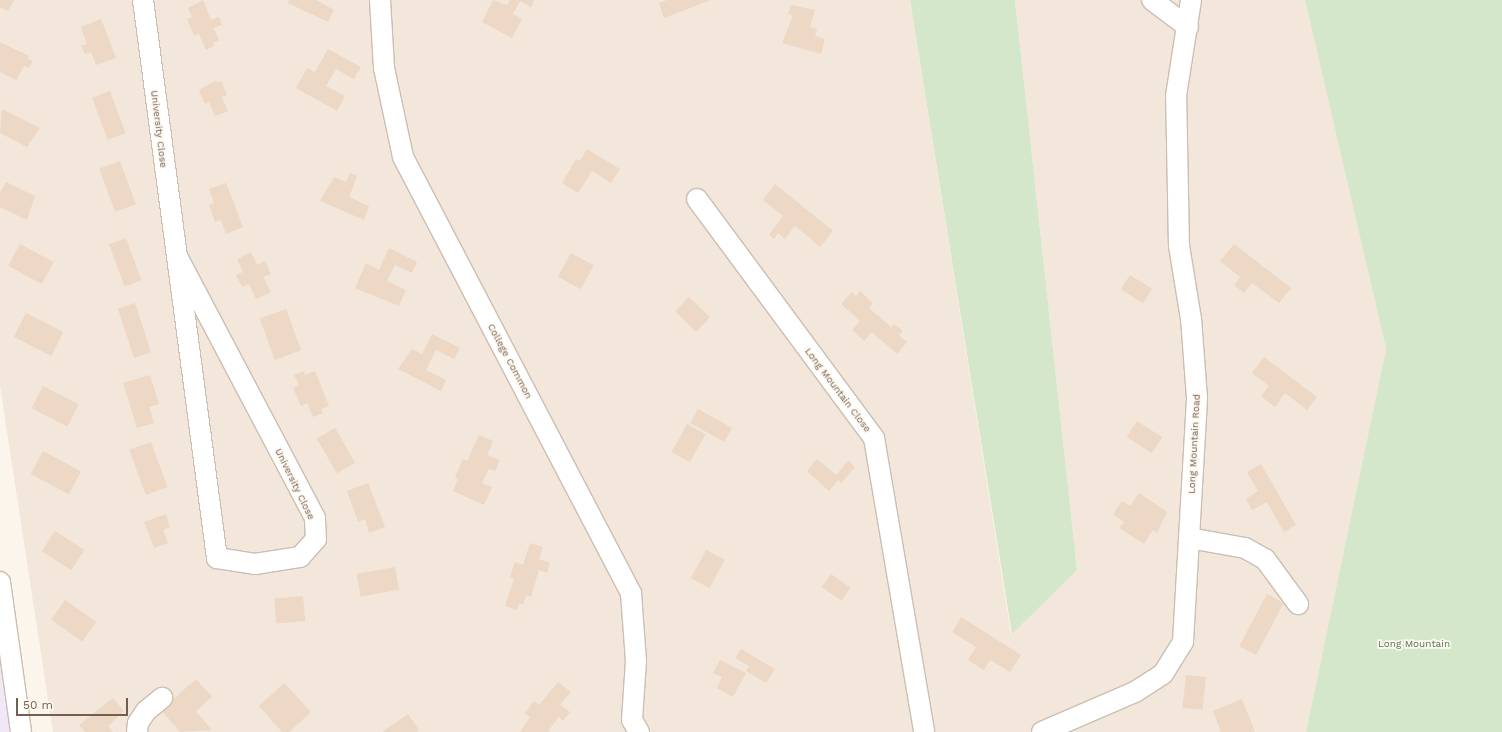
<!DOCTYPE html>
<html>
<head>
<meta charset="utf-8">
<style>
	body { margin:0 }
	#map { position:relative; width:1502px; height:732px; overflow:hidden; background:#fbf5eb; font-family:"Work Sans",sans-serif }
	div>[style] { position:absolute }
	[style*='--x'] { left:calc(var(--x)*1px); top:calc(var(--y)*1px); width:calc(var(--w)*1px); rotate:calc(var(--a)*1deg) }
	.residential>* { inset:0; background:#f2e7da }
	.education>* { inset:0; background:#f2e7f7 }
	.green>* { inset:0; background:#d5e7ca }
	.building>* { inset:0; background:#edd7c5; transform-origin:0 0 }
	.roads { filter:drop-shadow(1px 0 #ccbeb1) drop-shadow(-1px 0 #ccbeb1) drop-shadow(0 1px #ccbeb1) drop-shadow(0 -1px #ccbeb1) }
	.minor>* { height:20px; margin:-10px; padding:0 10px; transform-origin:10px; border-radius:10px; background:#fff }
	span { translate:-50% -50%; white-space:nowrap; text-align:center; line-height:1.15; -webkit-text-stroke:3.5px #fdf9f1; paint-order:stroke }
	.street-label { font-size:10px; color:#735e50 }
	.park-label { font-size:10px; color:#557849 }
	.scale { position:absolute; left:16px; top:698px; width:112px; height:18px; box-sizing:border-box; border:2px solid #735e50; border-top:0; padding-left:5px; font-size:12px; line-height:14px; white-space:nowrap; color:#735e50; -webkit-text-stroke:3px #fdf9f1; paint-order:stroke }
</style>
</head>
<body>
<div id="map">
	<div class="residential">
		<div style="clip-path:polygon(0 0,910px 0,1011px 634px,1077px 570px,1015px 0,1305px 0,1386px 349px,1306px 732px,53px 732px,0 386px)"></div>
	</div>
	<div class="education">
		<div style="clip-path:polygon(0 626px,13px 732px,0 732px)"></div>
	</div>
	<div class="green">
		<div style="clip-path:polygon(910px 0,1015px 0,1077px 570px,1012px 634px)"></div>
		<div style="clip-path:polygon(1305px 0,1502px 0,1502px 732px,1306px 732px,1386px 349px)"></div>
	</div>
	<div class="building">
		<div style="clip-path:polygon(0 0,14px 0,8px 11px,0 7px)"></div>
		<div style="clip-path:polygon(203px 0,211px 20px,219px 17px,222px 25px,214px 28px,219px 40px,213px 43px,214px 46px,206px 50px,199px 34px,194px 36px,187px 19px,192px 17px,188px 8px)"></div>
		<div style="clip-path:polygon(289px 0,316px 0,334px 10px,328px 22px,288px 3px)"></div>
		<div style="clip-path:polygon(493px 0,507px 5px,510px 0,534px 0,531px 7px,520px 1px,513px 14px,522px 19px,512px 38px,482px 22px)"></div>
		<div style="clip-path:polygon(667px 0,711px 0,664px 18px,659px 3px)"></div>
		<div style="clip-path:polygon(791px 5px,815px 10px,810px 27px,817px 29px,815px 36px,825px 39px,821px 54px,782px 43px,793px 16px,788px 14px)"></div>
		<div style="clip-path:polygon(101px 19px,116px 58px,96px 65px,91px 52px,85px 54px,81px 46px,87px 44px,81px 27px)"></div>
		<div style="clip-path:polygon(0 42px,29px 56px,27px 58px,33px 61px,29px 68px,24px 66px,16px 80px,0 72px)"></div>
		<div style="clip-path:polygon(328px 49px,361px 67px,354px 79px,336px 69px,326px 86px,345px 96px,337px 111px,296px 88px,307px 68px,315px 72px)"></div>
		<div style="clip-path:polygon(216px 80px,217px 83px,221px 81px,227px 95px,222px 97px,228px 111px,215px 116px,209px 102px,205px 104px,199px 90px)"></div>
		<div style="left:110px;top:91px;width:45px;height:19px;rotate:70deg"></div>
		<div style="clip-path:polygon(2px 109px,40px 128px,27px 147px,0 133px)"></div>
		<div style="clip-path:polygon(587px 149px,620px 169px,611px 183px,592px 171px,578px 193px,562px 183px,576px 159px,580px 161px)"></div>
		<div style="left:120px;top:161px;width:46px;height:22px;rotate:70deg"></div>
		<div style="clip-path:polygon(350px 173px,357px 176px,349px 197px,369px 206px,364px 220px,320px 201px,334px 177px,346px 182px)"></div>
		<div style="clip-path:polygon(6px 182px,35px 196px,27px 220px,0 207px,0 192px)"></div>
		<div style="clip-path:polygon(226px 183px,243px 227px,226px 234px,221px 220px,215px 222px,209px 205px,214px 203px,209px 189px)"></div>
		<div style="clip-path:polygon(775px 184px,833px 231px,820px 247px,795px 226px,785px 239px,778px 233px,774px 239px,769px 235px,783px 216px,763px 200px)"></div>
		<div style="left:126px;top:238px;width:45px;height:18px;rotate:70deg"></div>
		<div style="left:20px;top:244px;width:38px;height:25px;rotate:28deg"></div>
		<div style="clip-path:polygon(1234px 244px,1291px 288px,1279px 303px,1252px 283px,1244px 293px,1234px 285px,1240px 277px,1220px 261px)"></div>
		<div style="clip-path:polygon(389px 248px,417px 262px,412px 273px,395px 265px,387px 281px,406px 290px,399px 306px,355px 288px,366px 263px,379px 270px)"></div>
		<div style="clip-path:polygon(251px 252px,257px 265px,265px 261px,271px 274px,263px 277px,271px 292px,256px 299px,249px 284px,242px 287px,236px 275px,243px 272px,237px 259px)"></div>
		<div style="left:571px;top:253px;width:26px;height:27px;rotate:29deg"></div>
		<div style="left:1130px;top:275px;width:26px;height:17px;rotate:32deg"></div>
		<div style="clip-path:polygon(860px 291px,873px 303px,869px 308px,891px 327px,894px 324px,903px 331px,899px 335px,907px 342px,897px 354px,872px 332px,864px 341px,852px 330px,860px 321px,841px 304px,852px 292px,856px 296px)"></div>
		<div style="left:689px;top:297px;width:29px;height:20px;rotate:44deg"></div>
		<div style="left:135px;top:303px;width:52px;height:18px;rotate:72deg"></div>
		<div style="left:286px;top:309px;width:44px;height:28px;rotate:70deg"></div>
		<div style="left:26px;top:313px;width:42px;height:27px;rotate:27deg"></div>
		<div style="clip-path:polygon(432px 334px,460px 348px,454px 359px,436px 350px,426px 370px,446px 380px,441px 391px,398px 369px,412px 349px,422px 354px)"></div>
		<div style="clip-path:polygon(1264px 357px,1317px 397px,1307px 410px,1285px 393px,1275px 407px,1261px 396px,1269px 386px,1252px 373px)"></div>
		<div style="clip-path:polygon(304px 371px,305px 375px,315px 371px,329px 406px,321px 409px,323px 413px,313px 417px,307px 403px,301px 406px,293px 388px,299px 385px,294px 375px)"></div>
		<div style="clip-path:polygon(150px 375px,159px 404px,149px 407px,154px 423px,137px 428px,123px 383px)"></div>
		<div style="left:43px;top:386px;width:40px;height:25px;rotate:27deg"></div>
		<div style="left:698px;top:409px;width:39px;height:16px;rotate:29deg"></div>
		<div style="left:1137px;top:421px;width:30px;height:19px;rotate:33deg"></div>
		<div style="left:687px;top:424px;width:21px;height:32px;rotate:29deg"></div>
		<div style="left:335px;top:428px;width:40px;height:21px;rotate:60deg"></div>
		<div style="clip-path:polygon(479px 435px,493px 441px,487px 455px,500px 460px,495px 471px,489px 469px,482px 483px,492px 487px,484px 505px,453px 491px,458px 479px,455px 477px,463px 459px,467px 461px)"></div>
		<div style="left:151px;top:442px;width:48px;height:23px;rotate:70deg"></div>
		<div style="left:43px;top:451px;width:43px;height:26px;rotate:28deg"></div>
		<div style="clip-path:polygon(817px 459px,836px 475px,848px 461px,855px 467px,841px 483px,838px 480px,829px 491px,807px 471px)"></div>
		<div style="clip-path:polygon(1261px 464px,1296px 525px,1284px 532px,1267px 502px,1252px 510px,1246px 499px,1258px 491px,1247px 472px)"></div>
		<div style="clip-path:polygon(368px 483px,385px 527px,369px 533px,365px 519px,358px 522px,347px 491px)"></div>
		<div style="clip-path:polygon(1139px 493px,1167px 512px,1157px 533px,1153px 530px,1144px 544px,1119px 528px,1124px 522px,1113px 514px,1122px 501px,1130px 506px)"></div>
		<div style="clip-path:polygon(166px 514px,170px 527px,163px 530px,168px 543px,154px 548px,144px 522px)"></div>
		<div style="left:55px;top:531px;width:35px;height:24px;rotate:33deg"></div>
		<div style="clip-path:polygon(530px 543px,543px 547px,539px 559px,550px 563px,547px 573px,539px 570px,531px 597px,526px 595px,523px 605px,519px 603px,517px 610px,505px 606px,514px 579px,510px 577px,515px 562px,523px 565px)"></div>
		<div style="left:706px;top:550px;width:21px;height:32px;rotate:28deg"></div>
		<div style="left:395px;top:567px;width:23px;height:39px;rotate:80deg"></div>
		<div style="left:831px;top:574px;width:24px;height:16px;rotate:35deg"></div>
		<div style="left:1267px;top:594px;width:19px;height:59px;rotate:28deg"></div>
		<div style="left:303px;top:596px;width:25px;height:29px;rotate:85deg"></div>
		<div style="left:65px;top:600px;width:38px;height:24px;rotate:35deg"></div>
		<div style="clip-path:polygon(961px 617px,1021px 655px,1010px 672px,990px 660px,984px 670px,968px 660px,976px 647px,952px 632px)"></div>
		<div style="clip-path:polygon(741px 649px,775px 669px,766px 683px,746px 671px,749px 666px,735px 658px)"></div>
		<div style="clip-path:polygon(720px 660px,746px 673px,733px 697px,717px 688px,722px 677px,713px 673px)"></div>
		<div style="left:1186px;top:675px;width:20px;height:33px;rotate:6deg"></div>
		<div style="clip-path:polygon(196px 679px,212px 697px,196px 711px,212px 730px,180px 732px,161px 710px)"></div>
		<div style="clip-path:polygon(558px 682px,571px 692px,560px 705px,570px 712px,563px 721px,559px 717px,548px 731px,550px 732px,520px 732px,530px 717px,525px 713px,534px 701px,539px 705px)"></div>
		<div style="clip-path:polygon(284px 683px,311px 712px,289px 732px,282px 732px,259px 706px)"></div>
		<div style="clip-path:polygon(113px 698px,124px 711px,108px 726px,113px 732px,85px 732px,79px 725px)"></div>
		<div style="clip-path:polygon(1242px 699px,1255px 732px,1221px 732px,1213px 711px)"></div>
		<div style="clip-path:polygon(408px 714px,419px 730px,416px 732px,382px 732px)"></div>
	</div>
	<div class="roads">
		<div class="minor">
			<div style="--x:143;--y:0;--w:563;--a:82.45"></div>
			<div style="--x:217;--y:558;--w:38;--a:9"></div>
			<div style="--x:255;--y:564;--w:46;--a:-8.8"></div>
			<div style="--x:300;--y:557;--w:24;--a:-48"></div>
			<div style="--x:316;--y:539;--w:21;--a:-93"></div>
			<div style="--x:315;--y:518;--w:294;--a:-117.8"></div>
			<div style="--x:380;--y:0;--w:68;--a:86.6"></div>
			<div style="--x:384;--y:68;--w:91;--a:77.9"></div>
			<div style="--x:403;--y:157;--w:492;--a:62.4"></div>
			<div style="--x:631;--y:593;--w:68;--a:85.8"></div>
			<div style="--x:636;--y:661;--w:59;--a:93.9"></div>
			<div style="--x:632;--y:720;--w:14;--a:60"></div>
			<div style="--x:1152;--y:0;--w:45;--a:36.9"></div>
			<div style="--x:697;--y:199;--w:297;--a:53.5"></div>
			<div style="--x:874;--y:438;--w:298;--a:80.3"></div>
			<div style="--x:1189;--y:538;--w:57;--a:10.1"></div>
			<div style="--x:1245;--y:548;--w:23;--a:29"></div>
			<div style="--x:1265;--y:559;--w:56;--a:53.7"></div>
			<div style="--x:0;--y:582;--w:151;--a:82"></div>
			<div style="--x:137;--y:732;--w:9;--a:-84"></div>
			<div style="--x:138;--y:723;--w:14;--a:-56"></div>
			<div style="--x:146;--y:711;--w:21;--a:-39"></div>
			<div style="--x:1042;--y:732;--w:101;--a:-23.3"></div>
			<div style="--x:1135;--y:692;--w:33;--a:-33"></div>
			<div style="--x:1163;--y:674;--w:38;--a:-58"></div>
			<div style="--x:1183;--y:642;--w:244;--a:-86.7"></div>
			<div style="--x:1197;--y:398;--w:79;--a:-94.3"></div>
			<div style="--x:1191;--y:319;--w:74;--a:-99.3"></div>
			<div style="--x:1179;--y:246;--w:150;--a:-91.1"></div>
			<div style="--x:1176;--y:96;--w:97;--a:-81.1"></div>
		</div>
	</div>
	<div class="street-label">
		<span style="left:159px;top:129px;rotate:83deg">University Close</span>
		<span style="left:510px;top:361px;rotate:62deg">College Common</span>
		<span style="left:838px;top:390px;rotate:53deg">Long Mountain Close</span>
		<span style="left:1194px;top:444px;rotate:-87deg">Long Mountain Road</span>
		<span style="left:295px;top:484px;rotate:64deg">University Close</span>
	</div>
	<div class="park-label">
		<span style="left:1414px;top:644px">Long Mountain</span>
	</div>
	<div class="scale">50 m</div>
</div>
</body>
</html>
